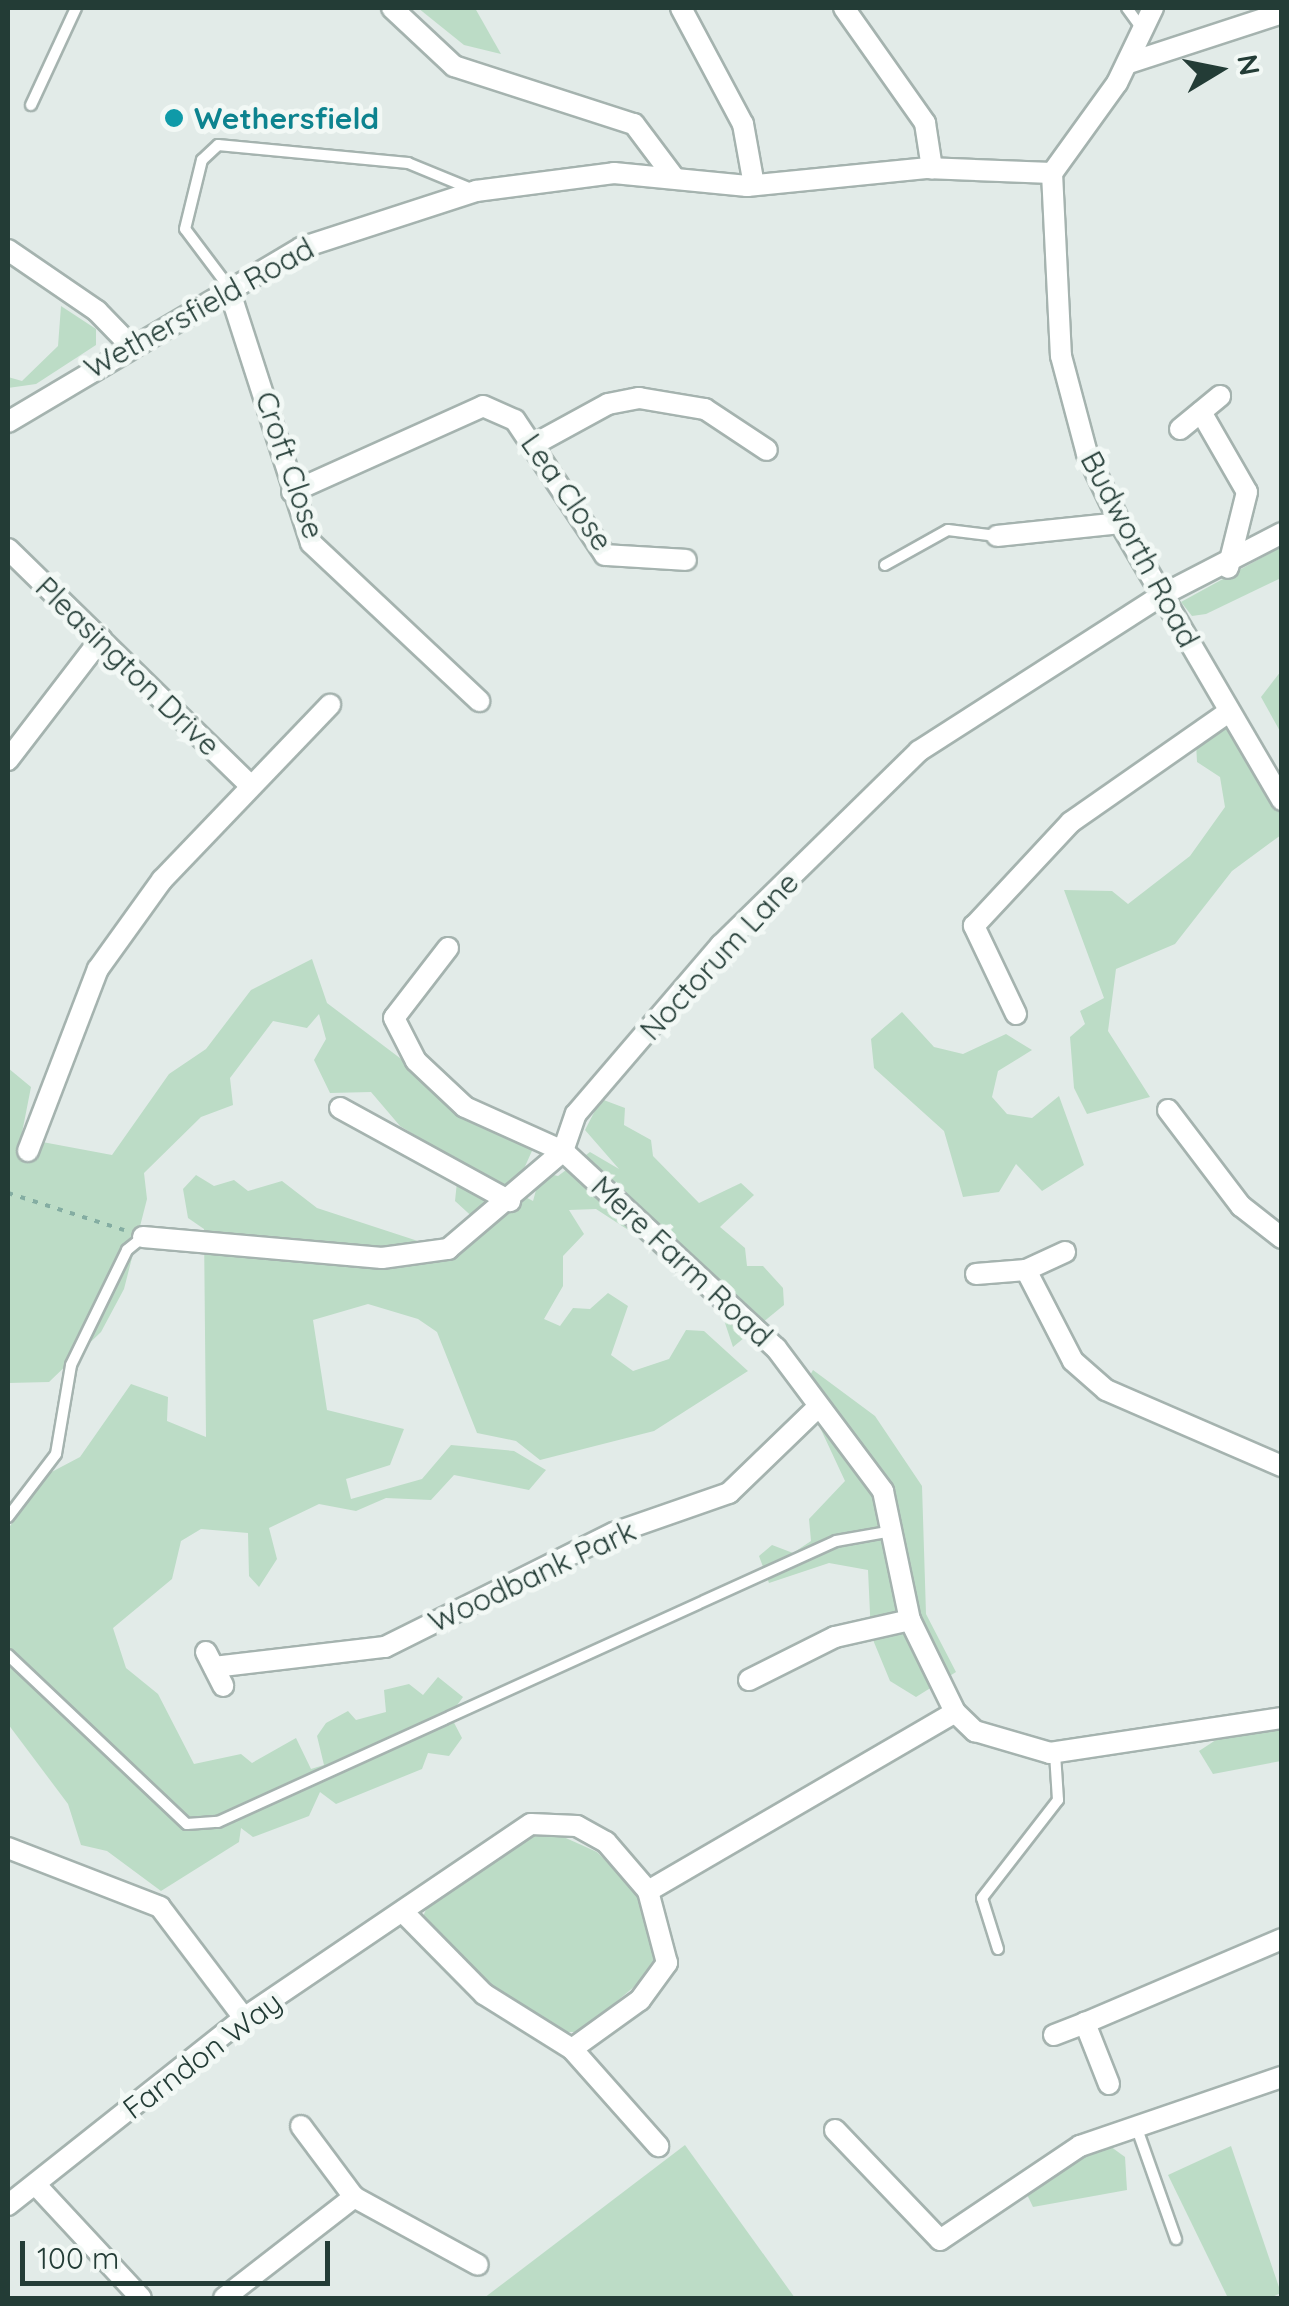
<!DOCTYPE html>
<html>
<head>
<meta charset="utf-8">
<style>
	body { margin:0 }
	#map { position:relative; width:1289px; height:2306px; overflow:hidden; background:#e2ebe8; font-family:Quicksand,sans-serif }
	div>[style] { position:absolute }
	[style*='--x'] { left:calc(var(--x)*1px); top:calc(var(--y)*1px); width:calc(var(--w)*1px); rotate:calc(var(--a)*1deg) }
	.green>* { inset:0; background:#bcdcc6 }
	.path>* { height:4px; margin-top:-2px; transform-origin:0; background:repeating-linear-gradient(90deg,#84ada2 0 5px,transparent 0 13px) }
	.roads { filter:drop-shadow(2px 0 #a5b3af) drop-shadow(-2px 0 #a5b3af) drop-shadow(0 2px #a5b3af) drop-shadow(0 -2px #a5b3af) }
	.service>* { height:10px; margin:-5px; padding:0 5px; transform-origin:5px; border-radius:5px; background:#fff }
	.minor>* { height:20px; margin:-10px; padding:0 10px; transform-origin:10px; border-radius:10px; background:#fff }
	.dots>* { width:28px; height:28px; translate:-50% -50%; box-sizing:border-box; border:5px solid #f2f8f5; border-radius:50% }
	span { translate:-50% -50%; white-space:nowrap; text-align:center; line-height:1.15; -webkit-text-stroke:10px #f2f8f5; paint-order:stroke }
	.culture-label { font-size:30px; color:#0d838f; font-weight:700 }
	.left { translate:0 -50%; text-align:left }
	.street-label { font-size:30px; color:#233c36 }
	.frame { position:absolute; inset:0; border:10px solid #233c36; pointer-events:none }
	.north { position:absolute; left:1169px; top:20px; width:100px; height:100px; -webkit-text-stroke:8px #f2f8f5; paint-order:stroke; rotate:80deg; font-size:28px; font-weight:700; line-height:40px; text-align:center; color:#233c36 }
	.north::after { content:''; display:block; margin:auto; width:35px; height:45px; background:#233c36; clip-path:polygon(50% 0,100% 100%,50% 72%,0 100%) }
	.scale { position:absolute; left:20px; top:2241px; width:310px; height:45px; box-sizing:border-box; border:5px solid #233c36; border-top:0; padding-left:12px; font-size:30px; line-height:35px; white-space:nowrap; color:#233c36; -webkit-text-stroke:8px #f2f8f5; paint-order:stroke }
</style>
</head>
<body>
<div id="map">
	<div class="green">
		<div style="clip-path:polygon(418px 8px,475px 8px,501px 54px,464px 45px)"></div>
		<div style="clip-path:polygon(61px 306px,96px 329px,96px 345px,36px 384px,8px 388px,8px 377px,22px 381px,58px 346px)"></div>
		<div style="clip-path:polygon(1281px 547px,1281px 578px,1206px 614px,1192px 616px,1181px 602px)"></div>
		<div style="clip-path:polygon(1281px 671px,1281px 733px,1261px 697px)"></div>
		<div style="clip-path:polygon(1220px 713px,1281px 806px,1281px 835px,1232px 871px,1175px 944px,1116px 969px,1108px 1031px,1150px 1097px,1087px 1114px,1074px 1088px,1070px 1037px,1085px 1024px,1080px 1011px,1104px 998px,1064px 890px,1112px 891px,1128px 904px,1190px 856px,1225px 807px,1220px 777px,1197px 762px,1196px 743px)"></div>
		<div style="clip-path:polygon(312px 959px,327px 1003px,437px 1086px,540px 1133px,514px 1191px,533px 1201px,541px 1172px,558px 1176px,590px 1152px,619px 1169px,585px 1130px,601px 1099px,625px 1108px,624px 1125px,651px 1140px,653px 1156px,699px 1203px,741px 1183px,754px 1195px,720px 1227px,745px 1248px,747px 1266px,763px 1266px,783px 1288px,784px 1305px,733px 1347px,721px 1311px,656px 1248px,596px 1209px,569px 1210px,584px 1234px,563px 1256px,563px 1286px,544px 1319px,560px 1326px,573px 1308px,590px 1309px,608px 1293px,628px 1306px,611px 1355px,633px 1371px,669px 1359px,686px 1330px,704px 1331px,748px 1371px,654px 1431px,540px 1460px,516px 1441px,477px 1433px,437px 1332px,418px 1319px,368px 1304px,313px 1320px,327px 1410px,404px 1429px,390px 1465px,346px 1479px,351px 1499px,422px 1479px,451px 1445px,514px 1451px,546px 1470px,529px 1490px,454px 1475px,431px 1500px,386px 1498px,356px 1511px,319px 1504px,269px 1528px,277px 1559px,259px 1587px,249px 1576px,248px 1533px,201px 1529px,181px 1541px,172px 1579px,113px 1628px,126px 1668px,158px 1694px,194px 1764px,241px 1754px,252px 1763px,296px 1738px,311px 1769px,324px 1765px,317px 1736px,326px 1723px,348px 1711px,356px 1720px,386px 1712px,384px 1690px,409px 1684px,423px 1695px,438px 1677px,463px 1697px,450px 1715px,462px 1738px,449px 1756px,428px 1753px,422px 1769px,336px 1804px,320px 1792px,309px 1816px,253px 1837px,241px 1828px,239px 1842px,161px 1891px,107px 1851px,81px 1845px,68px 1804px,8px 1724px,8px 1529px,44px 1476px,80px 1457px,131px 1384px,168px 1397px,167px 1421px,206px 1437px,204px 1229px,188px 1218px,183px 1189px,196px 1175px,214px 1186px,234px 1180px,248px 1191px,282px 1181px,317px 1208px,427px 1244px,478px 1222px,455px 1201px,457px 1182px,481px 1175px,400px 1126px,371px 1092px,330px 1093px,314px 1060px,326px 1039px,319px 1014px,307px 1028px,273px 1021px,230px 1078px,233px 1105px,201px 1117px,144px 1173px,147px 1199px,124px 1289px,101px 1332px,49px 1382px,8px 1383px,8px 1068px,31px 1087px,21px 1138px,112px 1155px,169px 1074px,206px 1049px,251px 990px)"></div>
		<div style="clip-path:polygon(902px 1012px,934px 1047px,963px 1054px,1006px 1034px,1032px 1050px,998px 1071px,992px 1097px,1007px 1114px,1032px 1118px,1059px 1096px,1084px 1165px,1042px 1191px,1016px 1164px,999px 1192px,963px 1197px,944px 1131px,874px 1068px,871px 1039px)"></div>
		<div style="clip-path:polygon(813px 1370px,875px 1416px,922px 1486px,926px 1614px,956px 1672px,916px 1697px,890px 1681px,871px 1635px,868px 1570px,829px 1563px,769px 1583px,759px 1556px,772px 1545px,793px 1553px,811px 1541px,809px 1519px,845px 1481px,802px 1389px)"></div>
		<div style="clip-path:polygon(1281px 1725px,1281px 1761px,1213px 1774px,1199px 1751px,1222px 1736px)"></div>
		<div style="clip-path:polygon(548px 1830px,597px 1852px,640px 1896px,651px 1923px,656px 1968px,581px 2032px,560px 2032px,521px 2010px,421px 1921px,428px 1905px,527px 1834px)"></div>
		<div style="clip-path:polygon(1103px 2141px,1125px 2157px,1127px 2190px,1033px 2207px,1022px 2184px)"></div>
		<div style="clip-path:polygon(685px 2145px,795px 2298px,484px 2298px)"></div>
		<div style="clip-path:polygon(1231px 2146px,1281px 2293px,1270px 2298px,1228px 2298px,1168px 2175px)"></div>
	</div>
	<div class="path">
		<div style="--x:8;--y:1193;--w:122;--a:17.7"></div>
	</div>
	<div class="roads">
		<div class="service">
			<div style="--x:1127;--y:8;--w:27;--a:54"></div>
			<div style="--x:31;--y:105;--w:107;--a:-65.1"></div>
			<div style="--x:228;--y:286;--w:71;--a:-127"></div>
			<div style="--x:185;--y:229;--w:71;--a:-76.2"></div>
			<div style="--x:202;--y:160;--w:22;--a:-43"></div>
			<div style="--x:218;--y:145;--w:191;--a:5.4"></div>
			<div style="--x:408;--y:163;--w:74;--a:22.4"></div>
			<div style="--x:885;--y:565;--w:72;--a:-29.1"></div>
			<div style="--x:948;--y:530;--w:49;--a:7"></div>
			<div style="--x:8;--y:1517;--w:79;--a:-52.7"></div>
			<div style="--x:56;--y:1454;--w:90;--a:-80.4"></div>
			<div style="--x:71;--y:1365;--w:128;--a:-64"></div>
			<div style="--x:127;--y:1250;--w:21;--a:-39"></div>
			<div style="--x:8;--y:1655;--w:246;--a:43.4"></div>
			<div style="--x:187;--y:1824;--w:31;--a:-4"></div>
			<div style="--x:218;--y:1822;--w:679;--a:-24.45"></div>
			<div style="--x:836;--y:1541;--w:58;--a:-10"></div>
			<div style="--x:998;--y:1949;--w:53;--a:-107.4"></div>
			<div style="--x:982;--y:1898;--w:124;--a:-52.2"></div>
			<div style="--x:1058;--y:1800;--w:47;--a:-93.7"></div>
			<div style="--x:1136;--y:2126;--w:120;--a:70.5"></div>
		</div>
		<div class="minor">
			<div style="--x:392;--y:8;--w:85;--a:43.1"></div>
			<div style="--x:454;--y:66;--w:189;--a:17.9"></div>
			<div style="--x:634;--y:124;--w:65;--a:53.1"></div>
			<div style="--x:681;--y:8;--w:132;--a:61.9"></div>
			<div style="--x:743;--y:124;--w:62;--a:79.8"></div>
			<div style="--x:844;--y:8;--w:141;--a:54.8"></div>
			<div style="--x:925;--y:123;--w:46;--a:81.2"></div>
			<div style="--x:1153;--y:8;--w:83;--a:115.6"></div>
			<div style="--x:1117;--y:83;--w:111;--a:125.8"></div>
			<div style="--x:1052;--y:173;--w:183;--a:87.2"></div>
			<div style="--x:1061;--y:356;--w:101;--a:75.1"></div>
			<div style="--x:1087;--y:454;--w:76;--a:64.4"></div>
			<div style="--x:1120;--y:523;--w:321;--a:59.7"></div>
			<div style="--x:1129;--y:63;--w:161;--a:-18.1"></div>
			<div style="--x:8;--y:250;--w:108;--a:34.4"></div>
			<div style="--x:97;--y:311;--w:45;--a:45.9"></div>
			<div style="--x:228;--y:286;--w:270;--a:72.1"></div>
			<div style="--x:311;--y:543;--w:231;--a:43.2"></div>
			<div style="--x:1201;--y:412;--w:92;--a:60.1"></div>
			<div style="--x:1247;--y:492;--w:78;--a:104"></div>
			<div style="--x:8;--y:422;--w:341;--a:-30.7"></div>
			<div style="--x:301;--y:248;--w:184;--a:-18"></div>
			<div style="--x:476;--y:191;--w:139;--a:-7.4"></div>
			<div style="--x:614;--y:173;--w:134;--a:5.6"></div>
			<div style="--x:747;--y:186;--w:180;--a:-5.7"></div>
			<div style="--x:926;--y:168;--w:126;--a:2.3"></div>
			<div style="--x:1180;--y:429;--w:52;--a:-39.5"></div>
			<div style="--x:533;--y:445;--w:85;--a:-28.7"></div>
			<div style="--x:608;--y:404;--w:32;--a:-11"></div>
			<div style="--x:639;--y:398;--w:67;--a:9.5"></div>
			<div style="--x:705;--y:409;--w:74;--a:33.5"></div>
			<div style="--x:292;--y:492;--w:209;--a:-24.2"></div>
			<div style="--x:483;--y:406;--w:35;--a:24"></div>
			<div style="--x:515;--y:420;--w:162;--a:56.3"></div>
			<div style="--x:605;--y:555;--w:81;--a:3.5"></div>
			<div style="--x:997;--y:536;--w:124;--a:-6"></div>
			<div style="--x:8;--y:549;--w:335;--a:44.3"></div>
			<div style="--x:8;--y:760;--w:153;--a:-52.5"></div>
			<div style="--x:448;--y:948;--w:88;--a:127.6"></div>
			<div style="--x:394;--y:1018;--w:48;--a:62.9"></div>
			<div style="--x:416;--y:1061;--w:67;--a:43.2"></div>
			<div style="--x:465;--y:1107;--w:107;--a:24.2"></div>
			<div style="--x:563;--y:1151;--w:290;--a:42.8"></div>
			<div style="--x:776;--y:1348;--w:179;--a:53.2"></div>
			<div style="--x:883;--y:1491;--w:132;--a:78.2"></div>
			<div style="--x:910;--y:1620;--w:102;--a:63.9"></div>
			<div style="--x:955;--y:1712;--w:28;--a:44"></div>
			<div style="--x:975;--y:1731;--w:78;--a:16.3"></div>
			<div style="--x:1050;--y:1753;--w:235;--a:-8.6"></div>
			<div style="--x:1016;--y:1014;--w:98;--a:-115.5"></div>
			<div style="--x:974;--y:926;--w:142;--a:-47"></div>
			<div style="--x:1071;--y:822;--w:190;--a:-34.9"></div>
			<div style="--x:340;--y:1108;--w:194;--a:28.7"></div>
			<div style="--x:1168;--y:1110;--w:121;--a:52.8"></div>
			<div style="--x:1241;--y:1206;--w:52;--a:38"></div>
			<div style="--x:28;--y:1151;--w:195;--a:-69"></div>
			<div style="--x:98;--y:969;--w:110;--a:-54.3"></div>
			<div style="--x:162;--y:880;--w:243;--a:-46.2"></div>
			<div style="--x:143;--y:1237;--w:240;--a:5"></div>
			<div style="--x:382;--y:1258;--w:67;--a:-7.8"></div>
			<div style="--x:448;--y:1249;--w:151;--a:-40.4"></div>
			<div style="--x:563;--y:1151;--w:39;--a:-71"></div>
			<div style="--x:576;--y:1114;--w:223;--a:-49.4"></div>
			<div style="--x:721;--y:945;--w:277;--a:-44.4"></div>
			<div style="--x:919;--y:751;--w:289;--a:-32.7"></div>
			<div style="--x:1162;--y:595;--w:135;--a:-27.3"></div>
			<div style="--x:1065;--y:1252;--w:43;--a:155.2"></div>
			<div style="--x:1026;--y:1270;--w:102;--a:62.7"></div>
			<div style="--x:1073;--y:1361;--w:44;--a:41.3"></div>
			<div style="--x:1106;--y:1390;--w:192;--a:23.4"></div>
			<div style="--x:976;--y:1274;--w:50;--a:-4.6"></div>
			<div style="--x:206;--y:1652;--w:38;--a:63"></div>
			<div style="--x:214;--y:1667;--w:172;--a:-6.7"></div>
			<div style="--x:385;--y:1647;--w:256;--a:-26.5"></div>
			<div style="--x:614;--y:1533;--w:122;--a:-19.2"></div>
			<div style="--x:729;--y:1493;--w:122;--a:-44"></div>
			<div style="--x:749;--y:1680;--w:96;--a:-26.6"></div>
			<div style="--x:835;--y:1637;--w:77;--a:-12.8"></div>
			<div style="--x:8;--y:1848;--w:163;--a:21.2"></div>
			<div style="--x:160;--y:1907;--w:139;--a:52.9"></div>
			<div style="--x:404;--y:1913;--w:114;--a:45.4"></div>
			<div style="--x:484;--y:1994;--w:104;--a:32"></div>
			<div style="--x:572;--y:2049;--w:130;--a:48.4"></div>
			<div style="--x:1054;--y:2035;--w:33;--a:-21"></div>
			<div style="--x:572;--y:2049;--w:84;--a:-35.8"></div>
			<div style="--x:640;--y:2000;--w:46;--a:-53.9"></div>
			<div style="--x:667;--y:1963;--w:74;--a:-104.8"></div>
			<div style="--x:648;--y:1891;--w:355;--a:-30.2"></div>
			<div style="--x:1109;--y:2084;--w:66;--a:-111.5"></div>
			<div style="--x:1085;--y:2023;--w:214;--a:-23.1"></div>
			<div style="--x:301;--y:2126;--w:89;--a:53.3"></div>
			<div style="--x:354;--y:2197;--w:141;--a:28.7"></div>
			<div style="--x:835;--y:2130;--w:152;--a:46.3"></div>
			<div style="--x:940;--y:2240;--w:169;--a:-33.9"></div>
			<div style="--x:1080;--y:2146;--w:213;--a:-18.9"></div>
			<div style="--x:36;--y:2185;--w:154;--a:47.1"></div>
			<div style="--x:8;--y:2205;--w:301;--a:-38.4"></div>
			<div style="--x:244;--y:2018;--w:346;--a:-34.1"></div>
			<div style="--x:531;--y:1824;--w:46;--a:2.5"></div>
			<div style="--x:577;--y:1826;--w:33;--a:29"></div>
			<div style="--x:606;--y:1842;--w:65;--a:49.4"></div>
			<div style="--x:224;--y:2298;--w:165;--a:-37.8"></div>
		</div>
	</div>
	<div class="dots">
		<div style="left:174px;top:118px;background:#0f9aa8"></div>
	</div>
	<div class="culture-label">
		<span class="left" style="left:194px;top:118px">Wethersfield</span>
	</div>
	<div class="street-label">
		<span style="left:199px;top:308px;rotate:-29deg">Wethersfield Road</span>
		<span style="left:290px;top:465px;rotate:71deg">Croft Close</span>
		<span style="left:567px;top:492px;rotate:55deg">Lea Close</span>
		<span style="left:1140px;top:549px;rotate:62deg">Budworth Road</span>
		<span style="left:128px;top:666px;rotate:44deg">Pleasington Drive</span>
		<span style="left:719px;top:956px;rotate:-47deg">Noctorum Lane</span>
		<span style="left:682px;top:1261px;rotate:43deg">Mere Farm Road</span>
		<span style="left:532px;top:1576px;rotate:-25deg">Woodbank Park</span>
		<span style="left:202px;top:2055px;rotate:-37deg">Farndon Way</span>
	</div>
	<div class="frame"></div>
	<div class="north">N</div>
	<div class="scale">100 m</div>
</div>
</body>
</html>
